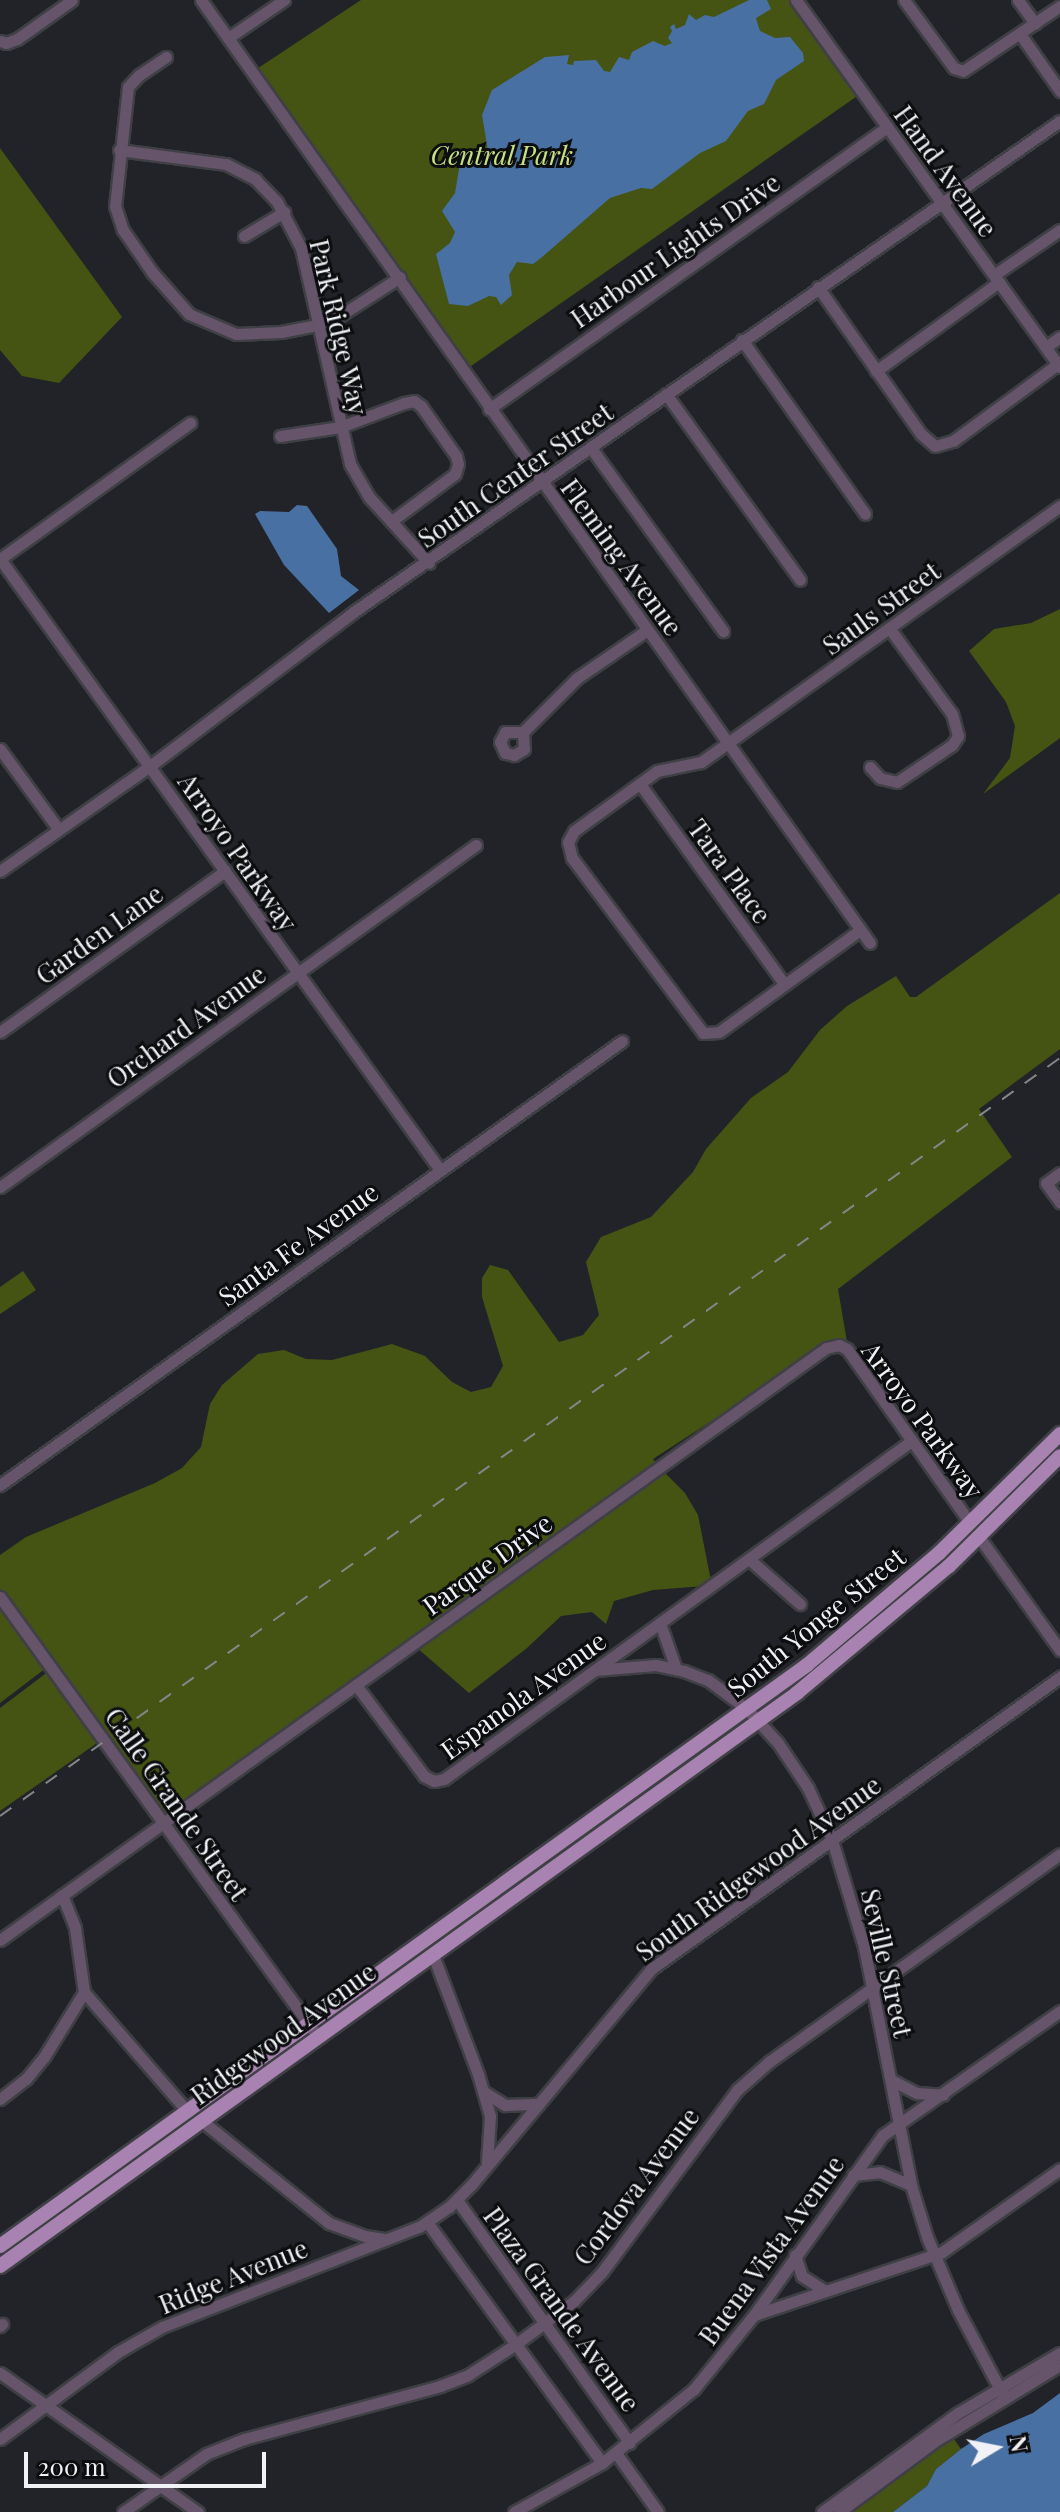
<!DOCTYPE html>
<html>
<head>
<meta charset="utf-8">
<style>
	body { margin:0 }
	#map { position:relative; width:1060px; height:2512px; overflow:hidden; background:#222328; font-family:"Playfair Display",serif }
	div>[style] { position:absolute }
	[style*='--x'] { left:calc(var(--x)*1px); top:calc(var(--y)*1px); width:calc(var(--w)*1px); rotate:calc(var(--a)*1deg) }
	.green>* { inset:0; background:#455313 }
	.water>* { inset:0; background:#4970a3 }
	.roads { filter:drop-shadow(2px 0 #3f4045) drop-shadow(-2px 0 #3f4045) drop-shadow(0 2px #3f4045) drop-shadow(0 -2px #3f4045) }
	.minor>* { height:11px; margin:-5.5px; padding:0 5.5px; transform-origin:5.5px; border-radius:5.5px; background:#66546a }
	.major>* { height:14px; margin:-7px; padding:0 7px; transform-origin:7px; border-radius:7px; background:#a883b1 }
	.rail>* { height:2px; margin-top:-1px; transform-origin:0; background:repeating-linear-gradient(90deg,#85868a 0 14px,transparent 0 28px) }
	span { translate:-50% -50%; white-space:nowrap; text-align:center; line-height:1.15; -webkit-text-stroke:6px #0c0d0f; paint-order:stroke }
	.park-label { font-size:26px; color:#c7e084; font-style:italic }
	.street-label { font-size:26px; color:#f1f2f6 }
	.north { position:absolute; left:956px; top:2408px; width:80px; height:80px; -webkit-text-stroke:6px #0c0d0f; paint-order:stroke; rotate:80deg; font-size:22px; font-weight:700; line-height:32px; text-align:center; color:#f1f2f6 }
	.north::after { content:''; display:block; margin:auto; width:28px; height:36px; background:#f1f2f6; clip-path:polygon(50% 0,100% 100%,50% 72%,0 100%) }
	.scale { position:absolute; left:24px; top:2452px; width:242px; height:36px; box-sizing:border-box; border:4px solid #f1f2f6; border-top:0; padding-left:10px; font-size:24px; line-height:28px; white-space:nowrap; color:#f1f2f6; -webkit-text-stroke:6px #0c0d0f; paint-order:stroke }
</style>
</head>
<body>
<div id="map">
	<div class="green">
		<div style="clip-path:polygon(361px 0,796px 0,863px 92px,464px 371px,252px 72px)"></div>
		<div style="clip-path:polygon(0 148px,122px 317px,59px 383px,22px 376px,0 350px)"></div>
		<div style="clip-path:polygon(1060px 609px,1060px 738px,983px 794px,1010px 758px,1015px 726px,1006px 702px,969px 651px,994px 629px,1031px 623px)"></div>
		<div style="clip-path:polygon(1060px 893px,1060px 1049px,979px 1109px,1012px 1157px,838px 1289px,847px 1342px,838px 1339px,653px 1459px,657px 1465px,167px 1817px,0 1589px,0 1555px,26px 1537px,155px 1483px,182px 1468px,201px 1447px,210px 1404px,222px 1385px,258px 1354px,284px 1350px,306px 1359px,332px 1360px,392px 1344px,425px 1356px,452px 1382px,471px 1392px,491px 1387px,503px 1366px,482px 1297px,482px 1278px,490px 1265px,508px 1270px,559px 1342px,583px 1335px,599px 1315px,586px 1262px,601px 1237px,651px 1217px,693px 1172px,706px 1149px,751px 1098px,788px 1072px,820px 1030px,847px 1006px,896px 976px,910px 997px,916px 997px)"></div>
		<div style="clip-path:polygon(23px 1271px,36px 1290px,0 1314px,0 1287px)"></div>
		<div style="clip-path:polygon(663px 1471px,685px 1493px,698px 1515px,711px 1581px,704px 1586px,653px 1590px,614px 1601px,606px 1624px,592px 1612px,561px 1616px,527px 1648px,469px 1693px,416px 1647px)"></div>
		<div style="clip-path:polygon(0 1597px,50px 1665px,0 1703px)"></div>
		<div style="clip-path:polygon(49px 1671px,100px 1741px,0 1811px,0 1708px)"></div>
		<div style="clip-path:polygon(949px 2432px,961px 2449px,936px 2469px,927px 2486px,893px 2512px,839px 2512px)"></div>
	</div>
	<div class="water">
		<div style="clip-path:polygon(749px 0,767px 0,771px 9px,756px 18px,760px 31px,775px 38px,790px 37px,803px 53px,804px 61px,776px 80px,764px 104px,748px 111px,726px 141px,700px 153px,652px 189px,641px 188px,610px 198px,541px 258px,533px 264px,517px 262px,509px 275px,512px 295px,501px 305px,496px 297px,489px 296px,468px 306px,449px 304px,436px 254px,450px 243px,455px 232px,442px 211px,455px 193px,461px 157px,472px 152px,489px 157px,482px 115px,492px 90px,545px 57px,569px 55px,567px 64px,573px 65px,574px 61px,596px 60px,604px 71px,610px 72px,619px 57px,629px 60px,632px 52px,653px 41px,665px 46px,672px 43px,668px 38px,672px 31px,670px 27px,674px 24px,676px 29px,685px 25px,689px 14px,696px 20px,705px 15px,714px 17px)"></div>
		<div style="clip-path:polygon(297px 505px,307px 506px,337px 549px,341px 576px,359px 590px,329px 613px,284px 565px,255px 514px,260px 511px,289px 512px)"></div>
		<div style="clip-path:polygon(1060px 2393px,1060px 2512px,893px 2512px,927px 2486px,936px 2469px,961px 2449px,984px 2434px,1033px 2413px)"></div>
	</div>
	<div class="roads">
		<div class="minor">
			<div style="--x:201;--y:0;--w:1156;--a:54.65"></div>
			<div style="--x:796;--y:0;--w:452;--a:54.3"></div>
			<div style="--x:904;--y:0;--w:84;--a:53.7"></div>
			<div style="--x:954;--y:68;--w:9;--a:18"></div>
			<div style="--x:963;--y:71;--w:117;--a:-33.8"></div>
			<div style="--x:1018;--y:0;--w:29;--a:54"></div>
			<div style="--x:1020;--y:34;--w:70;--a:54.9"></div>
			<div style="--x:228;--y:38;--w:68;--a:-34.2"></div>
			<div style="--x:0;--y:41;--w:6;--a:18"></div>
			<div style="--x:6;--y:43;--w:12;--a:-20"></div>
			<div style="--x:17;--y:39;--w:67;--a:-35.3"></div>
			<div style="--x:166;--y:57;--w:32;--a:146"></div>
			<div style="--x:139;--y:75;--w:16;--a:133"></div>
			<div style="--x:128;--y:87;--w:120;--a:96.2"></div>
			<div style="--x:115;--y:206;--w:25;--a:72"></div>
			<div style="--x:123;--y:230;--w:51;--a:55.4"></div>
			<div style="--x:152;--y:272;--w:56;--a:48.6"></div>
			<div style="--x:189;--y:314;--w:51;--a:23.1"></div>
			<div style="--x:236;--y:334;--w:45;--a:-2.5"></div>
			<div style="--x:281;--y:332;--w:36;--a:-11"></div>
			<div style="--x:316;--y:325;--w:27;--a:-22"></div>
			<div style="--x:341;--y:315;--w:70;--a:-32.8"></div>
			<div style="--x:119;--y:150;--w:108;--a:7.5"></div>
			<div style="--x:226;--y:164;--w:33;--a:27"></div>
			<div style="--x:255;--y:179;--w:32;--a:46"></div>
			<div style="--x:277;--y:202;--w:52;--a:62.4"></div>
			<div style="--x:301;--y:248;--w:221;--a:77.2"></div>
			<div style="--x:350;--y:464;--w:38;--a:60"></div>
			<div style="--x:369;--y:497;--w:89;--a:47.7"></div>
			<div style="--x:244;--y:236;--w:47;--a:-31"></div>
			<div style="--x:994;--y:275;--w:80;--a:-34.3"></div>
			<div style="--x:818;--y:287;--w:179;--a:55"></div>
			<div style="--x:921;--y:434;--w:18;--a:41"></div>
			<div style="--x:935;--y:446;--w:19;--a:-16"></div>
			<div style="--x:953;--y:441;--w:130;--a:-36.3"></div>
			<div style="--x:742;--y:340;--w:213;--a:54.7"></div>
			<div style="--x:1046;--y:347;--w:17;--a:-36"></div>
			<div style="--x:876;--y:371;--w:152;--a:-35.9"></div>
			<div style="--x:666;--y:394;--w:229;--a:54.2"></div>
			<div style="--x:489;--y:409;--w:488;--a:-35.3"></div>
			<div style="--x:280;--y:436;--w:61;--a:-8.5"></div>
			<div style="--x:340;--y:427;--w:68;--a:-20.6"></div>
			<div style="--x:404;--y:403;--w:10;--a:-11"></div>
			<div style="--x:414;--y:401;--w:9;--a:36"></div>
			<div style="--x:421;--y:406;--w:61;--a:55"></div>
			<div style="--x:456;--y:456;--w:8;--a:76"></div>
			<div style="--x:458;--y:464;--w:10;--a:107"></div>
			<div style="--x:455;--y:474;--w:77;--a:143.4"></div>
			<div style="--x:591;--y:448;--w:226;--a:54.2"></div>
			<div style="--x:0;--y:559;--w:753;--a:54.24"></div>
			<div style="--x:0;--y:559;--w:234;--a:-35.6"></div>
			<div style="--x:523;--y:732;--w:17;--a:87"></div>
			<div style="--x:524;--y:749;--w:12;--a:149"></div>
			<div style="--x:514;--y:755;--w:9;--a:-167"></div>
			<div style="--x:505;--y:753;--w:12;--a:-114"></div>
			<div style="--x:500;--y:742;--w:11;--a:-63"></div>
			<div style="--x:505;--y:732;--w:18;--a:0"></div>
			<div style="--x:523;--y:732;--w:76;--a:-45"></div>
			<div style="--x:577;--y:678;--w:85;--a:-34.4"></div>
			<div style="--x:0;--y:749;--w:100;--a:53.9"></div>
			<div style="--x:870;--y:767;--w:15;--a:48"></div>
			<div style="--x:880;--y:778;--w:17;--a:13"></div>
			<div style="--x:897;--y:782;--w:66;--a:-33.9"></div>
			<div style="--x:952;--y:745;--w:11;--a:-56"></div>
			<div style="--x:958;--y:736;--w:23;--a:-105"></div>
			<div style="--x:952;--y:714;--w:105;--a:-126.1"></div>
			<div style="--x:640;--y:784;--w:246;--a:54.2"></div>
			<div style="--x:0;--y:871;--w:183;--a:-35"></div>
			<div style="--x:150;--y:766;--w:253;--a:-37.1"></div>
			<div style="--x:352;--y:613;--w:862;--a:-34.8"></div>
			<div style="--x:860;--y:930;--w:174;--a:144.1"></div>
			<div style="--x:719;--y:1032;--w:16;--a:176"></div>
			<div style="--x:703;--y:1033;--w:219;--a:-126.8"></div>
			<div style="--x:572;--y:858;--w:16;--a:-104"></div>
			<div style="--x:568;--y:842;--w:13;--a:-61"></div>
			<div style="--x:574;--y:831;--w:102;--a:-35.9"></div>
			<div style="--x:657;--y:771;--w:45;--a:-11.6"></div>
			<div style="--x:701;--y:762;--w:441;--a:-35.5"></div>
			<div style="--x:0;--y:1032;--w:277;--a:-35.6"></div>
			<div style="--x:1060;--y:1173;--w:17;--a:144"></div>
			<div style="--x:1046;--y:1183;--w:24;--a:54"></div>
			<div style="--x:0;--y:1187;--w:586;--a:-35.7"></div>
			<div style="--x:0;--y:1485;--w:764;--a:-35.52"></div>
			<div style="--x:979;--y:1537;--w:139;--a:54.4"></div>
			<div style="--x:749;--y:1559;--w:68;--a:41.4"></div>
			<div style="--x:0;--y:1597;--w:543;--a:54.14"></div>
			<div style="--x:660;--y:1623;--w:49;--a:70.8"></div>
			<div style="--x:595;--y:1670;--w:61;--a:-4.7"></div>
			<div style="--x:656;--y:1665;--w:29;--a:12"></div>
			<div style="--x:684;--y:1671;--w:26;--a:21"></div>
			<div style="--x:708;--y:1680;--w:49;--a:36.6"></div>
			<div style="--x:747;--y:1709;--w:46;--a:47.6"></div>
			<div style="--x:778;--y:1743;--w:54;--a:56.3"></div>
			<div style="--x:808;--y:1788;--w:57;--a:65.2"></div>
			<div style="--x:832;--y:1840;--w:112;--a:73.3"></div>
			<div style="--x:864;--y:1947;--w:243;--a:78.8"></div>
			<div style="--x:911;--y:2185;--w:54;--a:72.9"></div>
			<div style="--x:927;--y:2237;--w:79;--a:67"></div>
			<div style="--x:958;--y:2310;--w:98;--a:62.1"></div>
			<div style="--x:356;--y:1685;--w:114;--a:53.2"></div>
			<div style="--x:424;--y:1776;--w:11;--a:27"></div>
			<div style="--x:434;--y:1781;--w:10;--a:-11"></div>
			<div style="--x:444;--y:1779;--w:575;--a:-35.87"></div>
			<div style="--x:62;--y:1895;--w:35;--a:68"></div>
			<div style="--x:75;--y:1928;--w:65;--a:82"></div>
			<div style="--x:84;--y:1992;--w:159;--a:49.1"></div>
			<div style="--x:0;--y:1940;--w:1016;--a:-35.63"></div>
			<div style="--x:826;--y:1348;--w:13;--a:-13"></div>
			<div style="--x:839;--y:1345;--w:9;--a:27"></div>
			<div style="--x:847;--y:1349;--w:213;--a:54.7"></div>
			<div style="--x:433;--y:1955;--w:127;--a:69.3"></div>
			<div style="--x:478;--y:2074;--w:44;--a:74.1"></div>
			<div style="--x:490;--y:2116;--w:47;--a:93.7"></div>
			<div style="--x:891;--y:2080;--w:29;--a:27"></div>
			<div style="--x:917;--y:2093;--w:26;--a:4"></div>
			<div style="--x:484;--y:2092;--w:25;--a:32"></div>
			<div style="--x:505;--y:2105;--w:34;--a:-2"></div>
			<div style="--x:0;--y:2099;--w:33;--a:-38"></div>
			<div style="--x:26;--y:2079;--w:28;--a:-51"></div>
			<div style="--x:44;--y:2057;--w:76;--a:-58.4"></div>
			<div style="--x:202;--y:2121;--w:163;--a:38.8"></div>
			<div style="--x:329;--y:2223;--w:38;--a:20"></div>
			<div style="--x:365;--y:2236;--w:19;--a:9"></div>
			<div style="--x:853;--y:2175;--w:27;--a:-6"></div>
			<div style="--x:880;--y:2172;--w:34;--a:23"></div>
			<div style="--x:457;--y:2200;--w:298;--a:54.6"></div>
			<div style="--x:427;--y:2222;--w:298;--a:54"></div>
			<div style="--x:795;--y:2255;--w:22;--a:72"></div>
			<div style="--x:802;--y:2276;--w:27;--a:33"></div>
			<div style="--x:754;--y:2315;--w:198;--a:-18.5"></div>
			<div style="--x:942;--y:2252;--w:144;--a:-35.1"></div>
			<div style="--x:0;--y:2326;--w:3;--a:-45"></div>
			<div style="--x:0;--y:2373;--w:242;--a:35.1"></div>
			<div style="--x:0;--y:2439;--w:147;--a:-36.4"></div>
			<div style="--x:118;--y:2352;--w:51;--a:-29.6"></div>
			<div style="--x:162;--y:2327;--w:276;--a:-21.3"></div>
			<div style="--x:419;--y:2227;--w:36;--a:-34"></div>
			<div style="--x:449;--y:2207;--w:33;--a:-45"></div>
			<div style="--x:472;--y:2184;--w:280;--a:-50.2"></div>
			<div style="--x:651;--y:1969;--w:503;--a:-35.52"></div>
			<div style="--x:616;--y:2453;--w:72;--a:54.6"></div>
			<div style="--x:123;--y:2512;--w:101;--a:-34.9"></div>
			<div style="--x:206;--y:2454;--w:41;--a:-21.5"></div>
			<div style="--x:244;--y:2439;--w:203;--a:-15.1"></div>
			<div style="--x:440;--y:2386;--w:30;--a:-21"></div>
			<div style="--x:468;--y:2375;--w:57;--a:-32.9"></div>
			<div style="--x:516;--y:2344;--w:72;--a:-36.6"></div>
			<div style="--x:574;--y:2301;--w:40;--a:-46"></div>
			<div style="--x:602;--y:2272;--w:227;--a:-53.4"></div>
			<div style="--x:737;--y:2090;--w:44;--a:-41.3"></div>
			<div style="--x:770;--y:2061;--w:356;--a:-35.5"></div>
			<div style="--x:514;--y:2512;--w:101;--a:-29.1"></div>
			<div style="--x:602;--y:2463;--w:118;--a:-38.8"></div>
			<div style="--x:694;--y:2389;--w:95;--a:-51"></div>
			<div style="--x:754;--y:2315;--w:221;--a:-54.4"></div>
			<div style="--x:883;--y:2135;--w:216;--a:-35"></div>
			<div style="--x:822;--y:2512;--w:168;--a:-36.1"></div>
			<div style="--x:958;--y:2413;--w:118;--a:-30.5"></div>
			<div style="--x:839;--y:2512;--w:119;--a:-36.5"></div>
			<div style="--x:935;--y:2441;--w:146;--a:-31.3"></div>
		</div>
		<div class="major">
			<div style="--x:0;--y:2246;--w:994;--a:-35.75"></div>
			<div style="--x:807;--y:1665;--w:173;--a:-40.3"></div>
			<div style="--x:939;--y:1553;--w:170;--a:-44.5"></div>
			<div style="--x:0;--y:2266;--w:982;--a:-35.71"></div>
			<div style="--x:797;--y:1693;--w:198;--a:-39.9"></div>
			<div style="--x:949;--y:1566;--w:156;--a:-44.7"></div>
		</div>
	</div>
	<div class="rail">
		<div style="--x:0;--y:1816;--w:1303;--a:-35.57"></div>
	</div>
	<div class="park-label">
		<span style="left:502px;top:155px">Central Park</span>
	</div>
	<div class="street-label">
		<span style="left:946px;top:171px;rotate:54deg">Hand Avenue</span>
		<span style="left:675px;top:250px;rotate:-35deg">Harbour Lights Drive</span>
		<span style="left:339px;top:327px;rotate:77deg">Park Ridge Way</span>
		<span style="left:515px;top:475px;rotate:-35deg">South Center Street</span>
		<span style="left:622px;top:557px;rotate:54deg">Fleming Avenue</span>
		<span style="left:881px;top:608px;rotate:-36deg">Sauls Street</span>
		<span style="left:238px;top:852px;rotate:55deg">Arroyo Parkway</span>
		<span style="left:730px;top:871px;rotate:54deg">Tara Place</span>
		<span style="left:99px;top:934px;rotate:-36deg">Garden Lane</span>
		<span style="left:186px;top:1026px;rotate:-36deg">Orchard Avenue</span>
		<span style="left:298px;top:1244px;rotate:-36deg">Santa Fe Avenue</span>
		<span style="left:923px;top:1420px;rotate:54deg">Arroyo Parkway</span>
		<span style="left:487px;top:1564px;rotate:-36deg">Parque Drive</span>
		<span style="left:816px;top:1622px;rotate:-39deg">South Yonge Street</span>
		<span style="left:523px;top:1695px;rotate:-36deg">Espanola Avenue</span>
		<span style="left:177px;top:1804px;rotate:55deg">Calle Grande Street</span>
		<span style="left:758px;top:1868px;rotate:-36deg">South Ridgewood Avenue</span>
		<span style="left:887px;top:1963px;rotate:77deg">Seville Street</span>
		<span style="left:283px;top:2033px;rotate:-36deg">Ridgewood Avenue</span>
		<span style="left:636px;top:2186px;rotate:-53deg">Cordova Avenue</span>
		<span style="left:771px;top:2250px;rotate:-54deg">Buena Vista Avenue</span>
		<span style="left:233px;top:2276px;rotate:-22deg">Ridge Avenue</span>
		<span style="left:562px;top:2309px;rotate:54deg">Plaza Grande Avenue</span>
	</div>
	<div class="north">N</div>
	<div class="scale">200 m</div>
</div>
</body>
</html>
